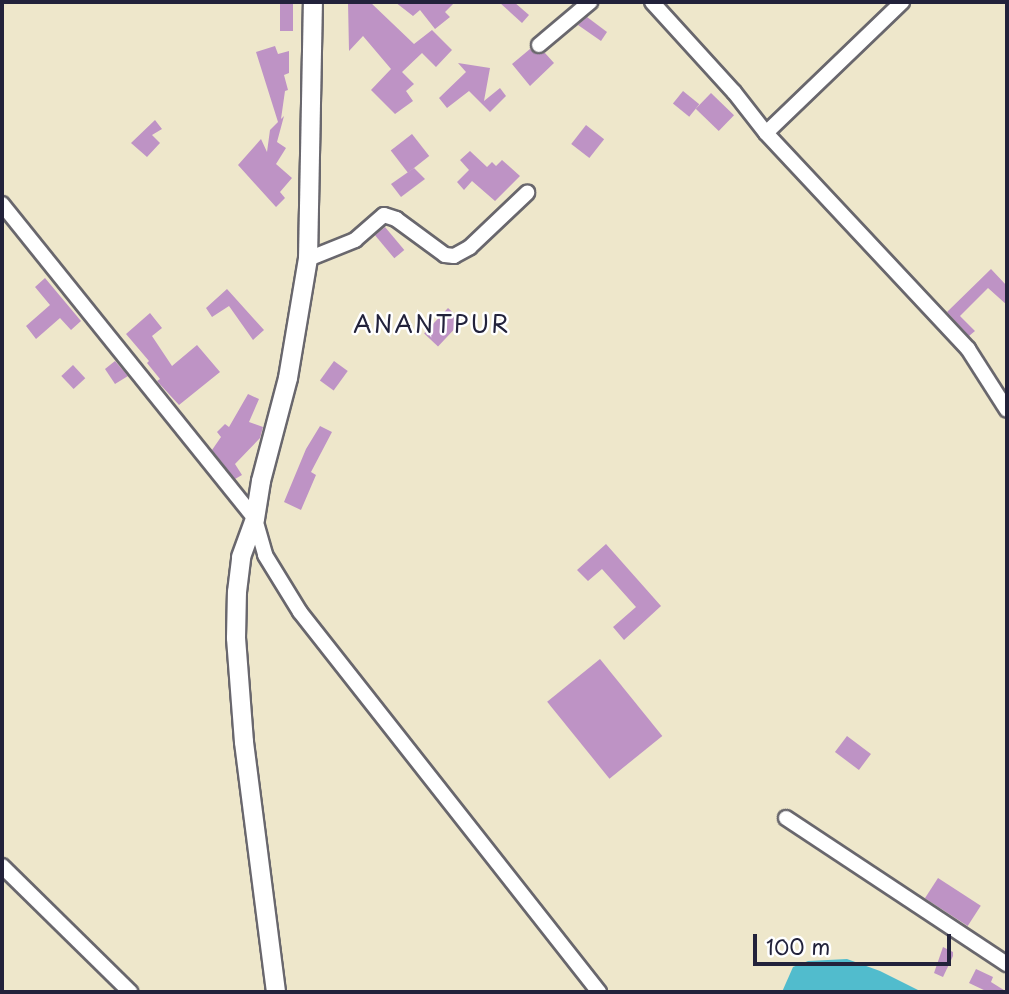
<!DOCTYPE html>
<html>
<head>
<meta charset="utf-8">
<style>
	body { margin:0 }
	#map { position:relative; width:1009px; height:994px; overflow:hidden; background:#eee7cb; font-family:"Playpen Sans",sans-serif }
	div>[style] { position:absolute }
	[style*='--x'] { left:calc(var(--x)*1px); top:calc(var(--y)*1px); width:calc(var(--w)*1px); rotate:calc(var(--a)*1deg) }
	.water>* { inset:0; background:#51bccd }
	.building>* { inset:0; background:#be93c5; transform-origin:0 0 }
	.roads { filter:drop-shadow(2px 0 #69676d) drop-shadow(-2px 0 #69676d) drop-shadow(0 2px #69676d) drop-shadow(0 -2px #69676d) }
	.minor>* { height:14px; margin:-7px; padding:0 7px; transform-origin:7px; border-radius:7px; background:#fff }
	.tertiary>* { height:18px; margin:-9px; padding:0 9px; transform-origin:9px; border-radius:9px; background:#fff }
	span { translate:-50% -50%; white-space:nowrap; text-align:center; line-height:1.15; -webkit-text-stroke:5px #fff; paint-order:stroke }
	.quarter-label { font-size:24px; color:#22223b; letter-spacing:2px }
	.frame { position:absolute; inset:0; border:4px solid #22223b; pointer-events:none }
	.scale { position:absolute; left:753px; top:934px; width:198px; height:32px; box-sizing:border-box; border:4px solid #22223b; border-top:0; padding-left:9px; font-size:21px; line-height:24px; white-space:nowrap; color:#22223b; -webkit-text-stroke:5px #fff; paint-order:stroke }
</style>
</head>
<body>
<div id="map">
	<div class="water">
		<div style="clip-path:polygon(847px 959px,880px 971px,922px 992px,782px 992px,793px 967px,808px 961px)"></div>
	</div>
	<div class="building">
		<div style="left:280px;top:2px;width:13px;height:29px"></div>
		<div style="clip-path:polygon(348px 2px,370px 2px,414px 44px,432px 30px,452px 50px,436px 67px,422px 53px,402px 72px,414px 84px,406px 91px,413px 101px,395px 114px,371px 90px,391px 69px,363px 36px,349px 51px)"></div>
		<div style="clip-path:polygon(395px 2px,455px 2px,445px 12px,450px 17px,435px 29px,420px 10px,413px 16px)"></div>
		<div style="clip-path:polygon(499px 2px,514px 2px,529px 15px,522px 23px)"></div>
		<div style="clip-path:polygon(587px 17px,607px 32px,601px 41px,578px 25px)"></div>
		<div style="clip-path:polygon(275px 46px,278px 54px,289px 51px,289px 73px,284px 75px,288px 90px,285px 91px,281px 119px,284px 116px,277px 142px,286px 148px,276px 164px,292px 178px,280px 192px,285px 198px,276px 207px,238px 165px,261px 139px,267px 152px,270px 130px,278px 122px,256px 52px)"></div>
		<div style="clip-path:polygon(530px 49px,536px 54px,545px 53px,554px 63px,530px 86px,512px 64px)"></div>
		<div style="clip-path:polygon(458px 63px,490px 68px,484px 101px,500px 88px,506px 96px,490px 112px,469px 91px,447px 108px,439px 98px,466px 72px)"></div>
		<div style="left:683px;top:91px;width:21px;height:16px;rotate:39deg"></div>
		<div style="left:711px;top:93px;width:32px;height:22px;rotate:44deg"></div>
		<div style="clip-path:polygon(155px 120px,162px 129px,152px 135px,160px 143px,147px 157px,131px 143px)"></div>
		<div style="left:586px;top:125px;width:23px;height:24px;rotate:38deg"></div>
		<div style="left:412px;top:134px;width:28px;height:27px;rotate:52deg"></div>
		<div style="clip-path:polygon(470px 151px,487px 167px,492px 162px,496px 166px,502px 160px,520px 176px,495px 201px,472px 181px,464px 190px,457px 182px,469px 170px,460px 160px)"></div>
		<div style="clip-path:polygon(414px 168px,425px 179px,401px 197px,391px 184px)"></div>
		<div style="left:385px;top:227px;width:30px;height:13px;rotate:50deg"></div>
		<div style="clip-path:polygon(991px 269px,1007px 286px,1007px 305px,988px 288px,960px 316px,975px 331px,969px 336px,947px 312px)"></div>
		<div style="clip-path:polygon(45px 278px,81px 321px,71px 330px,60px 318px,36px 339px,26px 326px,50px 305px,35px 287px)"></div>
		<div style="clip-path:polygon(227px 289px,264px 330px,253px 340px,229px 306px,212px 317px,206px 308px)"></div>
		<div style="left:448px;top:308px;width:19px;height:35px;rotate:43deg"></div>
		<div style="clip-path:polygon(150px 313px,162px 328px,152px 336px,172px 366px,197px 345px,220px 372px,179px 405px,157px 381px,160px 379px,147px 363px,149px 361px,126px 334px)"></div>
		<div style="clip-path:polygon(115px 361px,128px 376px,115px 384px,105px 369px)"></div>
		<div style="left:334px;top:361px;width:17px;height:24px;rotate:36deg"></div>
		<div style="left:73px;top:365px;width:18px;height:16px;rotate:47deg"></div>
		<div style="clip-path:polygon(248px 394px,259px 399px,249px 422px,263px 427px,260px 438px,235px 464px,242px 475px,235px 479px,212px 450px,221px 437px,217px 432px,225px 424px,229px 427px)"></div>
		<div style="clip-path:polygon(320px 426px,332px 432px,311px 472px,316px 475px,301px 510px,284px 502px,306px 449px)"></div>
		<div style="clip-path:polygon(606px 544px,661px 606px,624px 640px,613px 627px,636px 607px,602px 569px,588px 581px,577px 570px)"></div>
		<div style="left:600px;top:659px;width:99px;height:68px;rotate:51deg"></div>
		<div style="left:847px;top:736px;width:30px;height:20px;rotate:37deg"></div>
		<div style="left:938px;top:878px;width:51px;height:24px;rotate:33deg"></div>
		<div style="clip-path:polygon(943px 947px,953px 952px,953px 956px,943px 977px,934px 973px)"></div>
		<div style="clip-path:polygon(976px 969px,993px 977px,991px 982px,1007px 992px,988px 992px,969px 983px)"></div>
	</div>
	<div class="roads">
		<div class="minor">
			<div style="--x:652;--y:2;--w:122;--a:47.7"></div>
			<div style="--x:734;--y:92;--w:52;--a:52"></div>
			<div style="--x:766;--y:133;--w:296;--a:46.9"></div>
			<div style="--x:968;--y:349;--w:72;--a:57.4"></div>
			<div style="--x:539;--y:45;--w:67;--a:-40.1"></div>
			<div style="--x:766;--y:133;--w:189;--a:-43.9"></div>
			<div style="--x:2;--y:204;--w:404;--a:51.2"></div>
			<div style="--x:255;--y:519;--w:37;--a:74"></div>
			<div style="--x:265;--y:555;--w:67;--a:58.4"></div>
			<div style="--x:300;--y:612;--w:484;--a:51.8"></div>
			<div style="--x:308;--y:259;--w:51;--a:-22"></div>
			<div style="--x:355;--y:240;--w:38;--a:-41"></div>
			<div style="--x:384;--y:215;--w:13;--a:18"></div>
			<div style="--x:396;--y:219;--w:61;--a:36.3"></div>
			<div style="--x:445;--y:255;--w:9;--a:6"></div>
			<div style="--x:454;--y:256;--w:18;--a:-29"></div>
			<div style="--x:470;--y:247;--w:79;--a:-43.5"></div>
			<div style="--x:786;--y:818;--w:265;--a:33.5"></div>
			<div style="--x:2;--y:866;--w:180;--a:44.5"></div>
		</div>
		<div class="tertiary">
			<div style="--x:276;--y:992;--w:252;--a:-97.3"></div>
			<div style="--x:244;--y:742;--w:104;--a:-94.4"></div>
			<div style="--x:236;--y:638;--w:46;--a:-88.8"></div>
			<div style="--x:237;--y:592;--w:35;--a:-83"></div>
			<div style="--x:241;--y:557;--w:40;--a:-69.8"></div>
			<div style="--x:255;--y:519;--w:38;--a:-81"></div>
			<div style="--x:261;--y:481;--w:106;--a:-75.3"></div>
			<div style="--x:288;--y:378;--w:121;--a:-80.5"></div>
			<div style="--x:308;--y:259;--w:257;--a:-88.9"></div>
		</div>
	</div>
	<div class="quarter-label">
		<span style="left:432px;top:324px">ANANTPUR</span>
	</div>
	<div class="frame"></div>
	<div class="scale">100 m</div>
</div>
</body>
</html>
